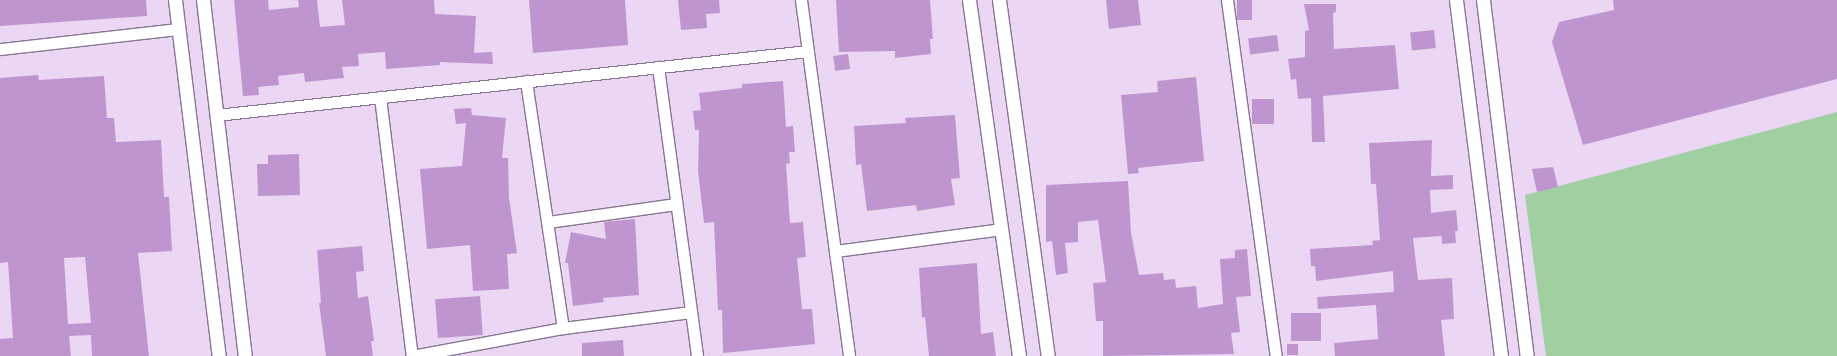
<!DOCTYPE html>
<html>
<head>
<meta charset="utf-8">
<style>
	body { margin:0 }
	#map { position:relative; width:1837px; height:356px; overflow:hidden; background:#ebd7f4; font-family:"Space Grotesk",sans-serif }
	div>[style] { position:absolute }
	[style*='--x'] { left:calc(var(--x)*1px); top:calc(var(--y)*1px); width:calc(var(--w)*1px); rotate:calc(var(--a)*1deg) }
	.green>* { inset:0; background:#a0d0a2 }
	.building>* { inset:0; background:#bf95cf; transform-origin:0 0 }
	.roads { filter:drop-shadow(1px 0 #887690) drop-shadow(-1px 0 #887690) drop-shadow(0 1px #887690) drop-shadow(0 -1px #887690) }
	.minor>* { height:11px; margin:-5.5px; padding:0 5.5px; transform-origin:5.5px; border-radius:5.5px; background:#fff }
	.tertiary>* { height:13px; margin:-6.5px; padding:0 6.5px; transform-origin:6.5px; border-radius:6.5px; background:#fff }
	span { translate:-50% -50%; white-space:nowrap; text-align:center; line-height:1.15; -webkit-text-stroke:4px #ebd7f4; paint-order:stroke }
</style>
</head>
<body>
<div id="map">
	<div class="green">
		<div style="clip-path:polygon(1837px 112px,1837px 356px,1546px 356px,1525px 195px)"></div>
	</div>
	<div class="building">
		<div style="clip-path:polygon(0 0,146px 0,147px 16px,0 26px)"></div>
		<div style="clip-path:polygon(234px 0,268px 0,269px 10px,299px 7px,298px 0,317px 0,320px 27px,345px 25px,342px 0,434px 0,435px 14px,476px 16px,474px 53px,492px 52px,493px 64px,440px 62px,440px 65px,386px 69px,385px 52px,358px 54px,359px 66px,342px 67px,344px 78px,305px 82px,304px 73px,278px 76px,279px 85px,258px 87px,259px 95px,243px 96px)"></div>
		<div style="clip-path:polygon(529px 0,625px 0,628px 45px,533px 53px)"></div>
		<div style="clip-path:polygon(678px 0,719px 0,720px 13px,706px 14px,707px 28px,681px 30px)"></div>
		<div style="clip-path:polygon(836px 0,930px 0,933px 39px,930px 39px,931px 54px,895px 58px,895px 51px,839px 52px)"></div>
		<div style="clip-path:polygon(1106px 0,1138px 0,1141px 25px,1109px 29px)"></div>
		<div style="left:1237px;top:0;width:15px;height:20px"></div>
		<div style="clip-path:polygon(1613px 0,1837px 0,1837px 79px,1583px 145px,1552px 42px,1559px 22px,1614px 10px)"></div>
		<div style="clip-path:polygon(1304px 4px,1336px 4px,1336px 12px,1333px 13px,1334px 49px,1395px 45px,1399px 89px,1323px 96px,1325px 142px,1312px 142px,1311px 98px,1298px 99px,1296px 79px,1291px 80px,1288px 59px,1305px 57px,1305px 31px,1309px 30px)"></div>
		<div style="left:1434px;top:30px;width:18px;height:24px;rotate:84deg"></div>
		<div style="left:1277px;top:35px;width:16px;height:29px;rotate:83deg"></div>
		<div style="left:848px;top:54px;width:15px;height:15px;rotate:82deg"></div>
		<div style="clip-path:polygon(evenodd,38px 75px,39px 80px,104px 76px,107px 118px,114px 118px,116px 142px,161px 140px,164px 197px,169px 197px,172px 251px,138px 253px,149px 356px,92px 356px,91px 335px,69px 336px,71px 356px,0 356px,0 339px,13px 338px,8px 262px,0 263px,0 78px,38px 75px,85px 257px,91px 323px,68px 324px,64px 258px,85px 257px)"></div>
		<div style="clip-path:polygon(1196px 77px,1204px 161px,1138px 168px,1139px 173px,1128px 174px,1121px 95px,1158px 92px,1157px 81px)"></div>
		<div style="clip-path:polygon(783px 81px,786px 127px,793px 126px,795px 152px,789px 152px,790px 163px,786px 164px,790px 223px,803px 222px,806px 257px,797px 258px,802px 309px,812px 309px,815px 344px,723px 353px,722px 310px,718px 310px,714px 222px,704px 223px,698px 171px,699px 130px,695px 130px,693px 111px,701px 110px,699px 93px,742px 88px,742px 84px)"></div>
		<div style="left:1252px;top:99px;width:22px;height:25px"></div>
		<div style="clip-path:polygon(471px 108px,472px 115px,506px 118px,502px 158px,508px 158px,509px 198px,517px 253px,507px 254px,509px 289px,473px 291px,470px 245px,427px 249px,420px 169px,462px 166px,466px 123px,456px 124px,454px 109px)"></div>
		<div style="clip-path:polygon(955px 115px,960px 178px,951px 179px,955px 205px,917px 211px,916px 205px,867px 211px,861px 164px,856px 165px,854px 126px,906px 123px,905px 118px)"></div>
		<div style="clip-path:polygon(1432px 140px,1431px 176px,1453px 175px,1453px 189px,1430px 190px,1431px 213px,1456px 210px,1458px 231px,1455px 231px,1456px 243px,1442px 244px,1442px 236px,1413px 238px,1418px 280px,1452px 278px,1454px 319px,1441px 320px,1445px 356px,1335px 356px,1334px 343px,1378px 339px,1376px 305px,1318px 309px,1317px 297px,1394px 292px,1393px 271px,1316px 281px,1315px 266px,1311px 266px,1310px 249px,1373px 245px,1372px 241px,1380px 240px,1376px 184px,1371px 184px,1369px 143px)"></div>
		<div style="clip-path:polygon(299px 154px,300px 195px,258px 196px,257px 164px,268px 164px,268px 155px)"></div>
		<div style="clip-path:polygon(1553px 167px,1558px 187px,1537px 192px,1532px 169px)"></div>
		<div style="clip-path:polygon(1128px 181px,1131px 233px,1139px 275px,1163px 273px,1164px 280px,1175px 279px,1176px 288px,1196px 286px,1198px 308px,1223px 304px,1220px 259px,1235px 258px,1235px 250px,1247px 249px,1251px 296px,1236px 297px,1240px 332px,1231px 333px,1234px 354px,1103px 356px,1103px 321px,1096px 321px,1093px 283px,1106px 282px,1098px 220px,1078px 222px,1078px 242px,1065px 243px,1068px 273px,1056px 275px,1052px 241px,1046px 242px,1046px 185px)"></div>
		<div style="clip-path:polygon(635px 219px,639px 295px,603px 298px,604px 302px,573px 306px,568px 263px,565px 263px,571px 232px,606px 239px,604px 222px)"></div>
		<div style="clip-path:polygon(362px 246px,364px 271px,356px 272px,358px 298px,368px 296px,374px 341px,371px 341px,373px 356px,326px 356px,319px 303px,321px 303px,317px 250px)"></div>
		<div style="clip-path:polygon(977px 263px,981px 334px,993px 332px,996px 356px,929px 356px,925px 317px,922px 318px,919px 268px)"></div>
		<div style="left:480px;top:296px;width:39px;height:45px;rotate:86deg"></div>
		<div style="left:1291px;top:313px;width:30px;height:28px"></div>
		<div style="clip-path:polygon(623px 340px,624px 356px,582px 356px,582px 343px)"></div>
		<div style="left:1287px;top:344px;width:11px;height:11px"></div>
	</div>
	<div class="roads">
		<div class="minor">
			<div style="--x:801;--y:0;--w:359;--a:82.3"></div>
			<div style="--x:1227;--y:0;--w:359;--a:82.2"></div>
			<div style="--x:0;--y:49;--w:180;--a:-6.4"></div>
			<div style="--x:658;--y:67;--w:292;--a:82.3"></div>
			<div style="--x:526;--y:81;--w:250;--a:81.5"></div>
			<div style="--x:380;--y:97;--w:261;--a:83"></div>
			<div style="--x:216;--y:115;--w:595;--a:-6.17"></div>
			<div style="--x:548;--y:222;--w:129;--a:-8"></div>
			<div style="--x:835;--y:251;--w:167;--a:-7.5"></div>
			<div style="--x:412;--y:356;--w:154;--a:-10.5"></div>
			<div style="--x:563;--y:328;--w:129;--a:-7.1"></div>
		</div>
		<div class="tertiary">
			<div style="--x:175;--y:0;--w:359;--a:83"></div>
			<div style="--x:203;--y:0;--w:358;--a:83.3"></div>
			<div style="--x:969;--y:0;--w:359;--a:82"></div>
			<div style="--x:999;--y:0;--w:359;--a:82.2"></div>
			<div style="--x:1456;--y:0;--w:359;--a:82.8"></div>
			<div style="--x:1483;--y:0;--w:359;--a:83"></div>
		</div>
	</div>
</div>
</body>
</html>
